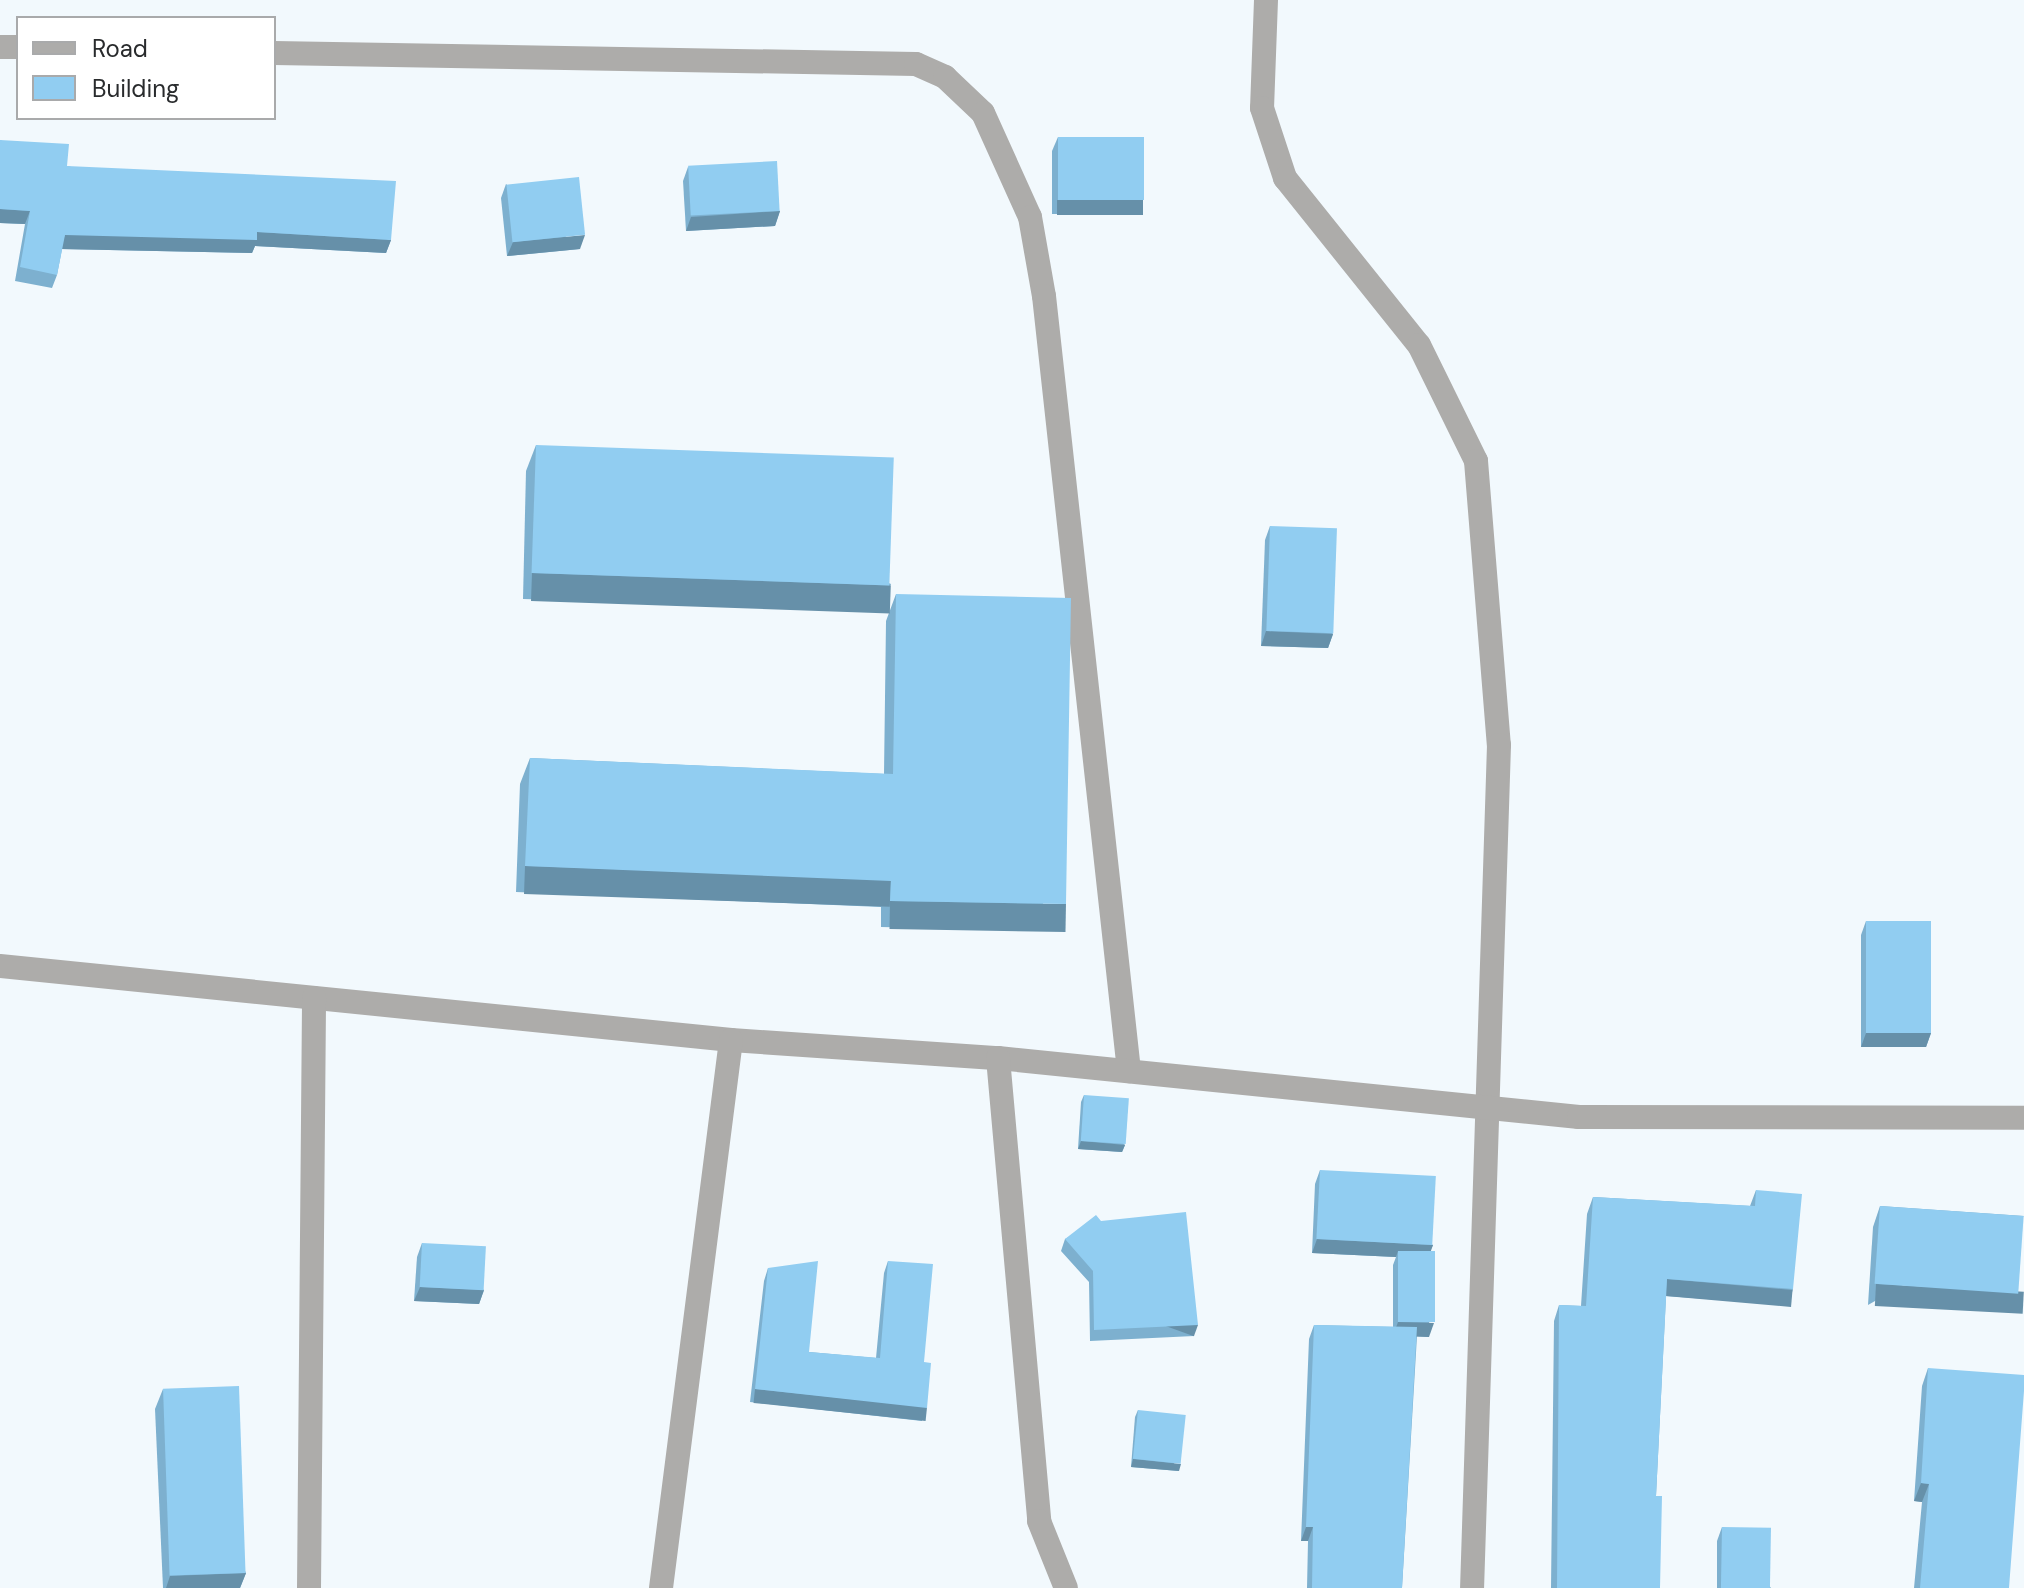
<!DOCTYPE html>
<html>
<head>
<meta charset="utf-8">
<style>
	body { margin:0 }
	#map { position:relative; width:2024px; height:1588px; overflow:hidden; background:#f2f9fd; font-family:"DM Sans",sans-serif }
	div>[style] { position:absolute }
	[style*='--x'] { left:calc(var(--x)*1px); top:calc(var(--y)*1px); width:calc(var(--w)*1px); rotate:calc(var(--a)*1deg) }
	.street>* { height:24px; margin:-12px; padding:0 12px; transform-origin:12px; border-radius:12px; background:#adacaa }
	.wall>* { inset:0; background:#7db0cf }
	.shaded-wall>* { inset:0; background:#6690a9; transform-origin:0 0 }
	.building>* { inset:0; background:#91cdf1; transform-origin:0 0 }
	span { translate:-50% -50%; white-space:nowrap; text-align:center; line-height:1.15; -webkit-text-stroke:8px #fff; paint-order:stroke }
	.legend { position:absolute; left:16px; top:16px; width:260px; height:104px; box-sizing:border-box; background:#fff; border:2px solid #a9aaab; margin:0; padding:10px 14px; list-style:none; font-size:24px; color:#292b2d }
	.legend li { display:flex; align-items:center; gap:16px; height:40px }
	.legend b { width:40px; border:2px solid #a9aaab }
</style>
</head>
<body>
<div id="map">
	<div class="street">
		<div style="--x:1266;--y:0;--w:108;--a:92.1"></div>
		<div style="--x:1262;--y:108;--w:74;--a:71.8"></div>
		<div style="--x:1285;--y:178;--w:214;--a:51.3"></div>
		<div style="--x:1419;--y:345;--w:129;--a:63.8"></div>
		<div style="--x:1476;--y:461;--w:285;--a:85.4"></div>
		<div style="--x:1499;--y:745;--w:843;--a:91.83"></div>
		<div style="--x:0;--y:47;--w:18;--a:0"></div>
		<div style="--x:274;--y:53;--w:642;--a:0.98"></div>
		<div style="--x:916;--y:64;--w:32;--a:24"></div>
		<div style="--x:945;--y:77;--w:52;--a:43.5"></div>
		<div style="--x:983;--y:113;--w:114;--a:65.7"></div>
		<div style="--x:1030;--y:217;--w:80;--a:80"></div>
		<div style="--x:1044;--y:296;--w:780;--a:83.74"></div>
		<div style="--x:0;--y:966;--w:735;--a:5.78"></div>
		<div style="--x:731;--y:1040;--w:268;--a:3.9"></div>
		<div style="--x:998;--y:1058;--w:584;--a:5.8"></div>
		<div style="--x:1579;--y:1117;--w:445;--a:0.1"></div>
		<div style="--x:998;--y:1058;--w:465;--a:84.9"></div>
		<div style="--x:1039;--y:1521;--w:72;--a:68.1"></div>
		<div style="--x:309;--y:1588;--w:590;--a:-89.51"></div>
		<div style="--x:661;--y:1588;--w:552;--a:-82.72"></div>
	</div>
	<div class="wall">
		<div style="clip-path:polygon(1058px 137px,1138px 214px,1052px 214px,1052px 151px)"></div>
		<div style="clip-path:polygon(0 140px,67px 166px,391px 240px,386px 253px,255px 246px,252px 253px,62px 249px,57px 275px,52px 288px,15px 281px,25px 224px,0 223px)"></div>
		<div style="clip-path:polygon(688px 167px,780px 211px,775px 226px,686px 231px,683px 181px)"></div>
		<div style="clip-path:polygon(506px 184px,580px 249px,507px 256px,501px 198px)"></div>
		<div style="clip-path:polygon(536px 445px,891px 584px,881px 610px,523px 599px,526px 471px)"></div>
		<div style="clip-path:polygon(1270px 526px,1333px 634px,1328px 648px,1261px 646px,1265px 540px)"></div>
		<div style="clip-path:polygon(896px 594px,1056px 931px,881px 927px,881px 907px,516px 892px,520px 784px,530px 758px,884px 774px,886px 621px)"></div>
		<div style="clip-path:polygon(1866px 921px,1931px 1033px,1926px 1047px,1861px 1047px,1861px 935px)"></div>
		<div style="clip-path:polygon(1084px 1095px,1125px 1145px,1122px 1152px,1078px 1149px,1081px 1102px)"></div>
		<div style="clip-path:polygon(1320px 1170px,1433px 1245px,1430px 1251px,1429px 1337px,1417px 1336px,1402px 1588px,1307px 1588px,1308px 1541px,1301px 1541px,1309px 1339px,1314px 1325px,1393px 1327px,1393px 1265px,1396px 1257px,1312px 1253px,1315px 1184px)"></div>
		<div style="clip-path:polygon(1756px 1190px,1793px 1289px,1788px 1305px,1666px 1296px,1656px 1496px,1660px 1588px,1551px 1588px,1554px 1321px,1559px 1305px,1581px 1306px,1587px 1214px,1593px 1197px,1750px 1206px)"></div>
		<div style="clip-path:polygon(1880px 1206px,2024px 1216px,1868px 1305px,1873px 1227px)"></div>
		<div style="clip-path:polygon(1101px 1221px,1194px 1336px,1090px 1341px,1089px 1282px,1061px 1251px,1065px 1239px)"></div>
		<div style="clip-path:polygon(422px 1243px,484px 1290px,479px 1304px,414px 1301px,417px 1257px)"></div>
		<div style="clip-path:polygon(888px 1261px,924px 1362px,922px 1421px,750px 1402px,764px 1281px,768px 1268px,809px 1352px,876px 1358px,884px 1273px)"></div>
		<div style="clip-path:polygon(1928px 1368px,2009px 1588px,1914px 1588px,1922px 1502px,1914px 1501px,1922px 1386px)"></div>
		<div style="clip-path:polygon(163px 1389px,246px 1573px,240px 1588px,163px 1588px,155px 1409px)"></div>
		<div style="clip-path:polygon(1138px 1410px,1179px 1471px,1131px 1467px,1135px 1417px)"></div>
		<div style="clip-path:polygon(1722px 1527px,1771px 1588px,1717px 1588px,1717px 1541px)"></div>
	</div>
	<div class="shaded-wall">
		<div style="left:1057px;top:200px;width:86px;height:15px"></div>
		<div style="clip-path:polygon(0 209px,30px 211px,25px 224px,0 223px)"></div>
		<div style="clip-path:polygon(780px 211px,775px 226px,686px 231px,691px 217px)"></div>
		<div style="clip-path:polygon(257px 232px,391px 240px,386px 253px,255px 246px,252px 253px,60px 249px,65px 235px)"></div>
		<div style="clip-path:polygon(585px 235px,580px 249px,507px 256px,513px 242px)"></div>
		<div style="left:532px;top:573px;width:359px;height:28px;rotate:2deg"></div>
		<div style="clip-path:polygon(1266px 631px,1333px 634px,1328px 648px,1261px 646px)"></div>
		<div style="left:525px;top:866px;width:366px;height:28px;rotate:2deg"></div>
		<div style="left:890px;top:901px;width:176px;height:28px;rotate:1deg"></div>
		<div style="clip-path:polygon(1866px 1033px,1931px 1033px,1926px 1047px,1861px 1047px)"></div>
		<div style="clip-path:polygon(1081px 1141px,1125px 1145px,1122px 1152px,1078px 1149px)"></div>
		<div style="clip-path:polygon(1317px 1239px,1433px 1245px,1428px 1259px,1398px 1251px,1396px 1257px,1312px 1253px)"></div>
		<div style="left:1667px;top:1279px;width:126px;height:17px;rotate:5deg"></div>
		<div style="left:1876px;top:1284px;width:148px;height:22px;rotate:3deg"></div>
		<div style="clip-path:polygon(420px 1287px,484px 1290px,479px 1304px,414px 1301px)"></div>
		<div style="clip-path:polygon(1398px 1322px,1434px 1323px,1429px 1337px,1393px 1336px)"></div>
		<div style="left:1198px;top:1325px;width:12px;height:104px;rotate:110deg"></div>
		<div style="left:755px;top:1389px;width:173px;height:14px;rotate:6deg"></div>
		<div style="clip-path:polygon(1133px 1459px,1181px 1464px,1179px 1471px,1131px 1467px)"></div>
		<div style="clip-path:polygon(1921px 1483px,1929px 1484px,1922px 1502px,1914px 1501px)"></div>
		<div style="clip-path:polygon(1306px 1527px,1313px 1527px,1308px 1541px,1301px 1541px)"></div>
		<div style="clip-path:polygon(246px 1573px,240px 1588px,166px 1588px,170px 1576px)"></div>
	</div>
	<div class="building">
		<div style="left:1058px;top:137px;width:86px;height:63px"></div>
		<div style="clip-path:polygon(0 140px,69px 144px,67px 166px,396px 181px,391px 240px,257px 232px,257px 240px,65px 235px,57px 275px,20px 267px,30px 211px,0 209px)"></div>
		<div style="left:777px;top:161px;width:50px;height:89px;rotate:87deg"></div>
		<div style="left:579px;top:177px;width:58px;height:73px;rotate:84deg"></div>
		<div style="left:536px;top:445px;width:358px;height:128px;rotate:2deg"></div>
		<div style="left:1270px;top:526px;width:67px;height:105px;rotate:2deg"></div>
		<div style="clip-path:polygon(896px 594px,1071px 598px,1066px 904px,890px 901px,891px 881px,525px 866px,530px 758px,893px 774px)"></div>
		<div style="left:1866px;top:921px;width:65px;height:112px"></div>
		<div style="left:1084px;top:1095px;width:45px;height:46px;rotate:4deg"></div>
		<div style="left:1320px;top:1170px;width:116px;height:69px;rotate:3deg"></div>
		<div style="clip-path:polygon(1756px 1190px,1802px 1194px,1793px 1289px,1667px 1279px,1656px 1496px,1662px 1496px,1660px 1588px,1557px 1588px,1559px 1305px,1586px 1306px,1593px 1197px,1755px 1206px)"></div>
		<div style="left:1880px;top:1206px;width:144px;height:78px;rotate:4deg"></div>
		<div style="clip-path:polygon(1186px 1212px,1198px 1325px,1094px 1330px,1093px 1271px,1065px 1239px,1096px 1215px,1101px 1221px)"></div>
		<div style="left:422px;top:1243px;width:64px;height:44px;rotate:3deg"></div>
		<div style="left:1398px;top:1251px;width:37px;height:71px"></div>
		<div style="clip-path:polygon(818px 1261px,809px 1352px,880px 1358px,888px 1261px,933px 1264px,924px 1362px,931px 1363px,927px 1408px,755px 1389px,768px 1268px)"></div>
		<div style="clip-path:polygon(1314px 1325px,1417px 1327px,1402px 1588px,1312px 1588px,1313px 1527px,1306px 1527px)"></div>
		<div style="clip-path:polygon(1928px 1368px,2024px 1375px,2024px 1391px,2009px 1588px,1920px 1588px,1929px 1484px,1921px 1483px)"></div>
		<div style="left:239px;top:1386px;width:187px;height:76px;rotate:88deg"></div>
		<div style="left:1138px;top:1410px;width:48px;height:49px;rotate:6deg"></div>
		<div style="left:1722px;top:1527px;width:49px;height:61px;rotate:1deg"></div>
	</div>
	<ul class="legend">
	<li><b style="height:10px;background:#adacaa"></b>Road</li>
	<li><b style="height:22px;background:#91cdf1"></b>Building</li>
	</ul>
</div>
</body>
</html>
